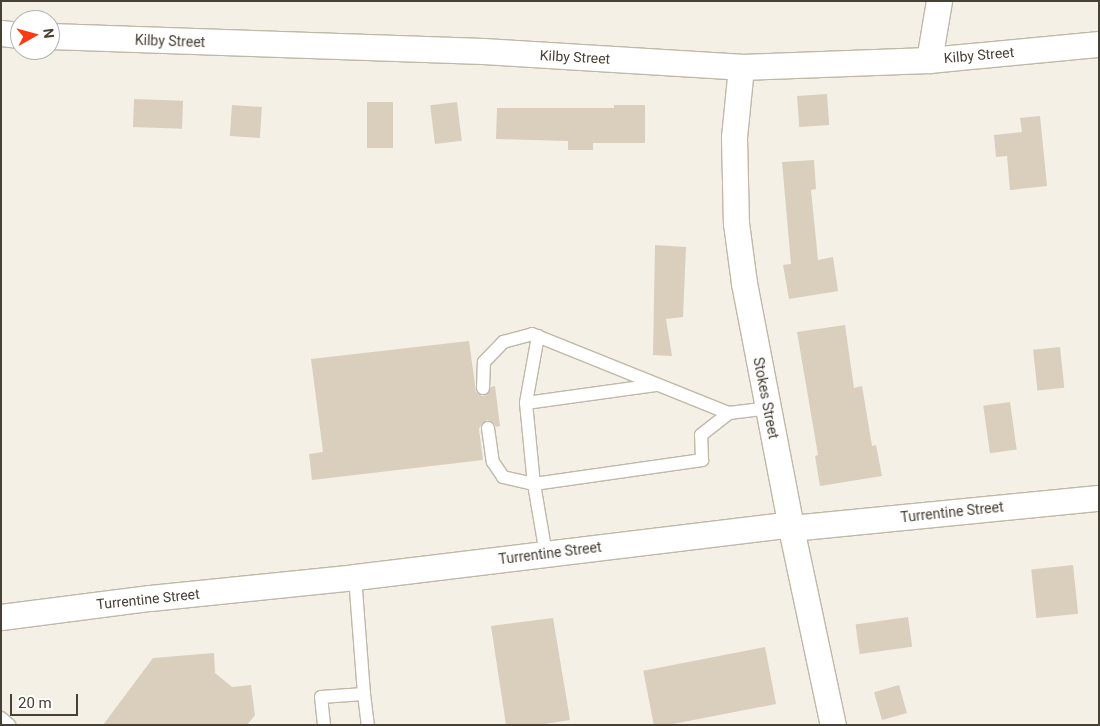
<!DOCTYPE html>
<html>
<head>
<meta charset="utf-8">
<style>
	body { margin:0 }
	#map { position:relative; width:1100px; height:726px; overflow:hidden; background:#f4f0e5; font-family:Roboto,sans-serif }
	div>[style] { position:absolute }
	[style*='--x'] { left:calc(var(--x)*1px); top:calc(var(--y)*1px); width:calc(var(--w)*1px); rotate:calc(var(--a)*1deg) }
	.building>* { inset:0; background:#dacebd; transform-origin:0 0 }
	.roads { filter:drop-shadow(1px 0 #c0b8a7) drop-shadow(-1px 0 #c0b8a7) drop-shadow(0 1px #c0b8a7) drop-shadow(0 -1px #c0b8a7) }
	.lane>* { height:12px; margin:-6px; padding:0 6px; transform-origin:6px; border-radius:6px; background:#fff }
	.street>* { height:25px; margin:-12.5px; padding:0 12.5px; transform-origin:12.5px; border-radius:12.5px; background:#fff }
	span { translate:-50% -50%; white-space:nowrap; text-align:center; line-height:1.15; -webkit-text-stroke:5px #fff; paint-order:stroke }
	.street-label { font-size:14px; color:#474034 }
	.frame { position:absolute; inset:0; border:2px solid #474034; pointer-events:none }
	.north { position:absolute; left:10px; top:10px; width:50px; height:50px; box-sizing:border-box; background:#fff; border:1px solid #b5b3ae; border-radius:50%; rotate:83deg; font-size:14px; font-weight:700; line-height:20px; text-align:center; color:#474034 }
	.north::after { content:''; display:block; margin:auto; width:18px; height:22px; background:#ff3811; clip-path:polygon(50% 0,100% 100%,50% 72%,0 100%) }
	.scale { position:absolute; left:10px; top:694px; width:68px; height:22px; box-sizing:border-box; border:2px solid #474034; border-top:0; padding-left:6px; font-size:15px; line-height:18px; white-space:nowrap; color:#474034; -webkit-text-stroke:4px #fff; paint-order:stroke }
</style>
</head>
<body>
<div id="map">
	<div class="building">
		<div style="left:827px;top:94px;width:31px;height:30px;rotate:86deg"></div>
		<div style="left:134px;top:99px;width:49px;height:28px;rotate:2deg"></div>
		<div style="left:367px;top:102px;width:26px;height:46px"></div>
		<div style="left:457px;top:102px;width:39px;height:27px;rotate:83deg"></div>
		<div style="left:232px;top:105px;width:30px;height:31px;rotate:4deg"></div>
		<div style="clip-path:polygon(614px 105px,645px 105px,645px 143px,593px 143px,593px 150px,568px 150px,568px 141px,496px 139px,497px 108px,614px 108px)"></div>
		<div style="clip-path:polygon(1040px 116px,1047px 186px,1010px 190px,1007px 156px,996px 157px,994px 135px,1022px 132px,1020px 118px)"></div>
		<div style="clip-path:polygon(814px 160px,816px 189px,811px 190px,818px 260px,833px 257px,838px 291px,789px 299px,783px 265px,791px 264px,782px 162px)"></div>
		<div style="clip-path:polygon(655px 245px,686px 247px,683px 317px,666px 319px,672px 356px,653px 355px)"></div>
		<div style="clip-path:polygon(845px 325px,854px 388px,862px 386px,872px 446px,876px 445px,882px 476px,820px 486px,815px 456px,818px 455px,797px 332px)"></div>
		<div style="clip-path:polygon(469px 341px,476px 392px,482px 396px,486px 395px,491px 387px,495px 386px,500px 426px,496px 427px,494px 423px,487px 420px,481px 425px,479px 429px,483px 460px,312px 480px,309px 454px,323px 452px,311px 359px)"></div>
		<div style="left:1060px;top:347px;width:41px;height:27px;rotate:84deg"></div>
		<div style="left:1010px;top:402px;width:48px;height:27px;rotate:82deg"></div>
		<div style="left:1073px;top:565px;width:49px;height:42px;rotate:84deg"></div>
		<div style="left:908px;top:617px;width:30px;height:53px;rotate:82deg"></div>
		<div style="clip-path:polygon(553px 618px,570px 720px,538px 725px,506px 725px,491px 626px)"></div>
		<div style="left:765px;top:647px;width:58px;height:124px;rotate:79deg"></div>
		<div style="clip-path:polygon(214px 653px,215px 673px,232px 687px,251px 685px,255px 715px,247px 725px,103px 725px,153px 658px)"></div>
		<div style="left:899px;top:685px;width:29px;height:26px;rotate:74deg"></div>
	</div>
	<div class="roads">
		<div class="lane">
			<div style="--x:538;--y:336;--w:68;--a:100.2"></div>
			<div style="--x:526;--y:403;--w:131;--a:-7.9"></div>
			<div style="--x:483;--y:388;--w:26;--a:-88"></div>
			<div style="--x:484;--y:362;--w:28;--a:-46"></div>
			<div style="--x:503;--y:342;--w:30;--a:-15"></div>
			<div style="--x:532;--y:334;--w:212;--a:21.9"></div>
			<div style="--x:729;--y:413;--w:39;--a:-7"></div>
			<div style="--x:526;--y:403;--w:81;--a:84.4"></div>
			<div style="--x:534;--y:484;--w:170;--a:-8.1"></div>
			<div style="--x:702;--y:460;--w:25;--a:-92"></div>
			<div style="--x:701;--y:435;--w:36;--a:-38"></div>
			<div style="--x:488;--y:428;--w:34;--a:82"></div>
			<div style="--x:493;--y:462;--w:18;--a:56"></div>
			<div style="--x:503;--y:477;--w:32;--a:13"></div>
			<div style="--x:534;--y:484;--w:71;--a:80.3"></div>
			<div style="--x:355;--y:577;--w:117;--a:85.6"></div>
			<div style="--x:1;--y:718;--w:11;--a:41"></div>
			<div style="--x:324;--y:725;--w:28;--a:-96"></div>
			<div style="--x:321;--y:697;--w:43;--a:-4"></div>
			<div style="--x:364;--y:694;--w:31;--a:83"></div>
		</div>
		<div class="street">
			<div style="--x:1;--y:33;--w:19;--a:6"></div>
			<div style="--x:50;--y:36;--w:433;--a:2"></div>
			<div style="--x:483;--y:51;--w:258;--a:3.5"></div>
			<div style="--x:741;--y:67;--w:188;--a:-2.1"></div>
			<div style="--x:929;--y:60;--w:171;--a:-5.4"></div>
			<div style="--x:929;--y:60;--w:60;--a:-80.4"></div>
			<div style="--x:741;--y:67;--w:70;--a:95.7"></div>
			<div style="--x:734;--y:137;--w:86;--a:88.7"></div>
			<div style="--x:736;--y:223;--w:61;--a:82.4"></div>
			<div style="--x:744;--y:283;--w:249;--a:79.1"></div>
			<div style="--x:791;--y:528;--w:201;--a:78"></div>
			<div style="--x:1;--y:617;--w:150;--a:-7.3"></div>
			<div style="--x:150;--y:598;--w:206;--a:-5.8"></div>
			<div style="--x:355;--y:577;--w:433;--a:-6.9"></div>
			<div style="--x:785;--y:525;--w:7;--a:27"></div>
			<div style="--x:791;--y:528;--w:309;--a:-5.6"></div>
		</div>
	</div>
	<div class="street-label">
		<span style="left:170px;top:41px;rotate:2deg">Kilby Street</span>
		<span style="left:979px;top:55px;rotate:-5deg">Kilby Street</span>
		<span style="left:575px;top:57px;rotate:3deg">Kilby Street</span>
		<span style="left:766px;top:398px;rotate:79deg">Stokes Street</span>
		<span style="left:952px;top:512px;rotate:-6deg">Turrentine Street</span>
		<span style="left:550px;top:553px;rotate:-7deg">Turrentine Street</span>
		<span style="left:148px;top:599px;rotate:-6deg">Turrentine Street</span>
	</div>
	<div class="frame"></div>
	<div class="north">N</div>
	<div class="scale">20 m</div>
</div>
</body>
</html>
